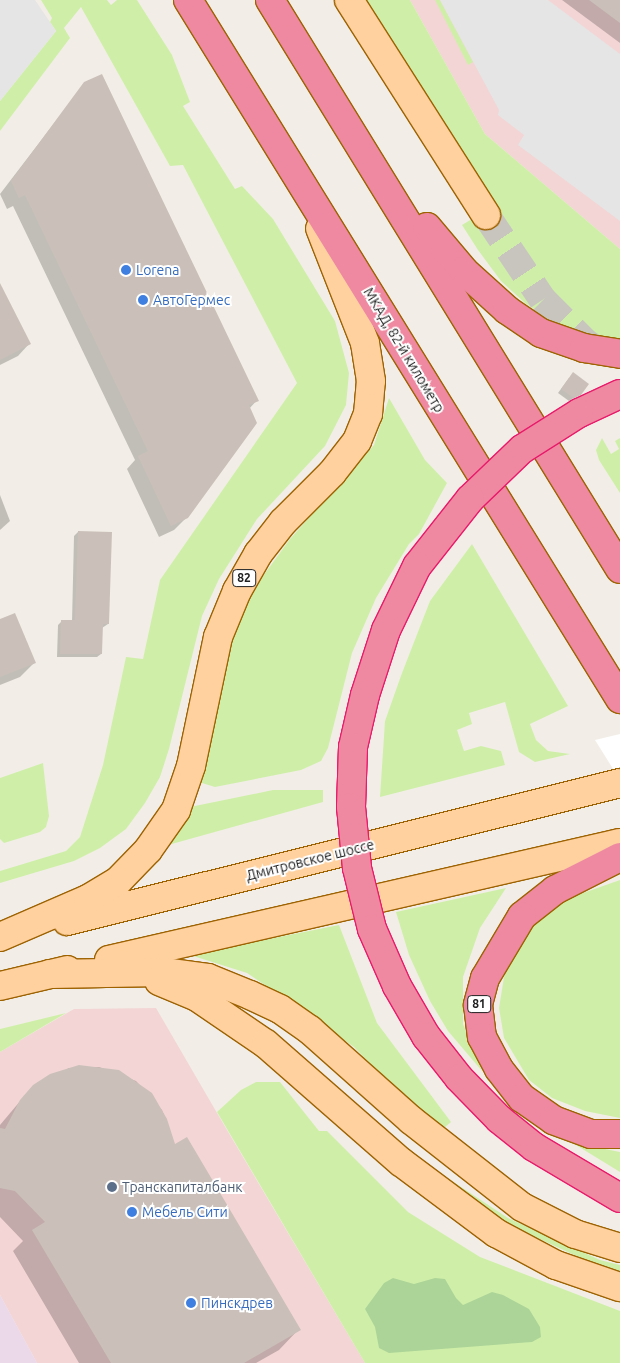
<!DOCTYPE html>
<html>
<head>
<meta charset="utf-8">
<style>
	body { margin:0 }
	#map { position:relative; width:620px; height:1363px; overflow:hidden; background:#f2eee7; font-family:Ubuntu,sans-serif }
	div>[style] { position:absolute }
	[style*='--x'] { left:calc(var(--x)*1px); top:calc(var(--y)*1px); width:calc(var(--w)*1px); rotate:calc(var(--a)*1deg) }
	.commercial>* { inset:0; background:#f3d5d5 }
	.industrial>* { inset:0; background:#ebd8e9 }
	.grass>* { inset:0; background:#cfefa9 }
	.forest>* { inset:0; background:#add498 }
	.parking>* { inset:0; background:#e5e5e5 }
	.pier>* { inset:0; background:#fff }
	.shadow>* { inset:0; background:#0003 }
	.building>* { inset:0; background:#cac0b9 }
	.primary-tunnel>* { height:28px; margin-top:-14px; transform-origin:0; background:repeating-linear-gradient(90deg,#c8c5bf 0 28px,transparent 0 42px) }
	.roads { filter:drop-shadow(1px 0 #9e6200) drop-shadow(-1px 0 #9e6200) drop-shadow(0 1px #9e6200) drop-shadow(0 -1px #9e6200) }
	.primary>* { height:28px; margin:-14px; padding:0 14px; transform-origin:14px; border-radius:14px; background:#ffd19f }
	.highway>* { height:28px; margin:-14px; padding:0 14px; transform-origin:14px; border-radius:14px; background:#ee89a1 }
	.bridges { filter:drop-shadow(1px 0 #e91a6b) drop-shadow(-1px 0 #e91a6b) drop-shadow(0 1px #e91a6b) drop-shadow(0 -1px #e91a6b) }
	.highway-bridge>* { height:28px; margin:-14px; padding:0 14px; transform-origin:14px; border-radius:14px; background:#ee89a1 }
	.dots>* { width:14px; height:14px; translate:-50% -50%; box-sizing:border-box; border:2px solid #fff; border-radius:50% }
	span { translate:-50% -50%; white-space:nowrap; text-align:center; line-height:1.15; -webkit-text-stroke:4px #fff; paint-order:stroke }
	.shield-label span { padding:1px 4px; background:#fff; border:1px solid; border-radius:4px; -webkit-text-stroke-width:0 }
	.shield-label { font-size:12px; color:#212121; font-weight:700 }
	.shop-label { font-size:14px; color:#366cbe }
	.left { translate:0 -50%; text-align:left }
	.street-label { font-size:14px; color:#212121 }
	.service-label { font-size:14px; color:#4e5e75 }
</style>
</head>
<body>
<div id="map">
	<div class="commercial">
		<div style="clip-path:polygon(410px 0,620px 0,620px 249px,485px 134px)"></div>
		<div style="clip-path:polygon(156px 1008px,224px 1125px,365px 1363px,37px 1363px,0 1295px,0 1052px,74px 1009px)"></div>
	</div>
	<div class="industrial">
		<div style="clip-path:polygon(0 1295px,37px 1363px,0 1363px)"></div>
	</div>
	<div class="grass">
		<div style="clip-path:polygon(41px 0,107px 0,111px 5px,117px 0,137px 0,172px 55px,190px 102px,183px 106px,235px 189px,242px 186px,273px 219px,335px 321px,349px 373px,346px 405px,325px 446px,257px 519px,219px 579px,202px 616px,169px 749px,160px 777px,145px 803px,126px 829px,100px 848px,74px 861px,0 883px,0 871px,66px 851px,80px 837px,103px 765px,126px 657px,143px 659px,160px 580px,297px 383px,183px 165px,170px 166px,81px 7px,64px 28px,70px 38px,0 131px,0 101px,56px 31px,50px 22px,52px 18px)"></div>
		<div style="clip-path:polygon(365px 0,410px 0,485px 134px,620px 249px,620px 345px,582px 335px,555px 323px,525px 303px,501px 281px,478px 250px,462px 225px,495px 205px)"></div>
		<div style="clip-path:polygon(435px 0,440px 0,473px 62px,468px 65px)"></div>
		<div style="clip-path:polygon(389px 398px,425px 460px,447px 483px,419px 534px,409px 544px,376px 598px,352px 653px,328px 748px,321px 761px,301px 770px,215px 787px,192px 780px,234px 633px,255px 587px,290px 539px,374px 445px)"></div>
		<div style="clip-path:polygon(602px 438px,611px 454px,619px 449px,615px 441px,620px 438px,620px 493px,599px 460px,596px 450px)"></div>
		<div style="clip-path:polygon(472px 544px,568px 706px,530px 724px,536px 740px,548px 751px,570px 754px,535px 762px,519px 752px,505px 702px,469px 713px,472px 724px,457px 730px,464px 751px,481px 746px,501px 751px,505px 765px,380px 797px,385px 721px,402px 673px,430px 601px)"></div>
		<div style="clip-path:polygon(43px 763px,49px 816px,46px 827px,40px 832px,4px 843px,0 839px,0 778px)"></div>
		<div style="clip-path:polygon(273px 790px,323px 790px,323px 802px,161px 847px,185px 808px)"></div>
		<div style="clip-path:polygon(620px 880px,620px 1118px,585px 1111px,552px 1098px,529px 1080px,504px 1038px,499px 1008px,504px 977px,515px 948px,536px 921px,569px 898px)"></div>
		<div style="clip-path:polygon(506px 888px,480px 928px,463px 977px,463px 1024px,482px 1071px,448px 1031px,430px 1001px,409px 955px,396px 912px)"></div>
		<div style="clip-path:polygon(339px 925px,377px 1023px,451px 1122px,444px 1128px,394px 1088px,354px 1047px,305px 1012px,247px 973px,190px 955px)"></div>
		<div style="clip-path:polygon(66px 1013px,0 1052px,0 1029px)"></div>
		<div style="clip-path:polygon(256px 1082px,280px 1082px,319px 1131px,327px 1131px,408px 1212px,480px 1257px,620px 1311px,620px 1363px,365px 1363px,217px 1112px,241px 1090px)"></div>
		<div style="clip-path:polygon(571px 1142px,620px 1152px,620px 1172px)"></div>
		<div style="clip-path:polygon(449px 1179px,508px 1218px,600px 1260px,620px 1265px,620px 1276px,498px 1220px)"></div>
	</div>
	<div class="forest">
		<div style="clip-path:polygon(393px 1278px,414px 1284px,435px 1278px,445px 1279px,456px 1298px,463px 1305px,492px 1292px,503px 1295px,529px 1309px,540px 1327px,541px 1337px,532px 1342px,389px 1353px,379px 1348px,375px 1327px,365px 1309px,384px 1283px)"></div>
	</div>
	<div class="parking">
		<div style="clip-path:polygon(0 0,35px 0,56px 31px,0 101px)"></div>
		<div style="clip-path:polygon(440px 0,548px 0,620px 54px,620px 221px,518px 145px,524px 135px,498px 115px,499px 110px)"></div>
	</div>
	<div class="pier">
		<div style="clip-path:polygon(620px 734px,620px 780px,595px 740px)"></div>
	</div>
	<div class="shadow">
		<div style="clip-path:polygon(562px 0,620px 0,620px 43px)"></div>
		<div style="clip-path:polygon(85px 83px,257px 400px,249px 409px,187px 517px,174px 530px,159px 537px,127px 469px,135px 460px,13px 206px,7px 209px,0 194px)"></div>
		<div style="clip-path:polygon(0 285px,29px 344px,18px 356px,0 365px)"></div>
		<div style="clip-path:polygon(569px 378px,580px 394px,569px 401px,558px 393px)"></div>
		<div style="clip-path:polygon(0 495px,10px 521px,0 530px)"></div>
		<div style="clip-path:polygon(78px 532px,108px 624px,102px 628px,101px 654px,97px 657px,57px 657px,58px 625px,62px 621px,72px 621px,74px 536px)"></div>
		<div style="clip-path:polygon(0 620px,34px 663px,20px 677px,0 685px)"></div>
		<div style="clip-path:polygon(99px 1067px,136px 1081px,162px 1110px,175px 1146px,299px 1329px,279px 1350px,256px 1363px,79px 1363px,13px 1251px,23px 1241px,0 1217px,0 1125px,27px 1093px,69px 1068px)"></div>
	</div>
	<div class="building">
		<div style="clip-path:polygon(589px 0,620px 0,620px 23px)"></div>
		<div style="clip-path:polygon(102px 74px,259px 401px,249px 405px,257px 423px,188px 518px,171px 526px,138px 456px,148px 451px,25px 195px,19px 198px,11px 181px,84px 82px)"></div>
		<div style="clip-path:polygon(0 283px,31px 344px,0 360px)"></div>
		<div style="clip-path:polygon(573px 372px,589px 384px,581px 395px,574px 398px,561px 389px)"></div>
		<div style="clip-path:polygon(78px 531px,112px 532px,109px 624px,103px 624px,102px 654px,60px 654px,61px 620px,75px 620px)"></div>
		<div style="clip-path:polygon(15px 613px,36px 663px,0 677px,0 619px)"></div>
		<div style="clip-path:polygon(79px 1065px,119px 1070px,152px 1093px,167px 1119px,175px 1144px,187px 1137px,301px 1330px,244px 1363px,111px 1363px,32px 1230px,45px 1222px,15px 1191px,0 1188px,0 1128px,5px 1129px,20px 1100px,33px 1085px,50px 1074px)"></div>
	</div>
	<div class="primary-tunnel">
		<div style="--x:486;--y:215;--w:102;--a:56.2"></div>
		<div style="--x:543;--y:300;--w:59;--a:45"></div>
		<div style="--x:585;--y:342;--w:18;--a:34"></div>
	</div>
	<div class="roads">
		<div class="primary">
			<div style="--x:349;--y:0;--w:255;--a:57.5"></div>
			<div style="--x:67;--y:921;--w:570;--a:-14.01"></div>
			<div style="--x:0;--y:937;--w:96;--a:-23.4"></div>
			<div style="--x:88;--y:899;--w:35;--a:-31"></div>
			<div style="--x:118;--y:881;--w:43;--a:-45.9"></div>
			<div style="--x:148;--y:850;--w:49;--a:-55"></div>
			<div style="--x:176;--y:810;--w:46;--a:-71.2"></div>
			<div style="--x:191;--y:766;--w:132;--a:-78.2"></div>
			<div style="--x:218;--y:637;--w:50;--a:-67.6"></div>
			<div style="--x:237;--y:591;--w:43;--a:-60.4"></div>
			<div style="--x:258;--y:554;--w:41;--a:-52"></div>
			<div style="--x:283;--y:522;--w:69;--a:-45"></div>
			<div style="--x:332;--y:473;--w:41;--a:-52"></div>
			<div style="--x:357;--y:441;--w:29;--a:-68"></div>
			<div style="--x:368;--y:414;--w:33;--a:-85"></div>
			<div style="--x:371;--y:381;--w:38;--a:-99"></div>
			<div style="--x:365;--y:343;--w:123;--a:-111.4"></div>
			<div style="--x:109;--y:960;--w:524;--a:-12.9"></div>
			<div style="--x:50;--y:974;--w:113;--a:-1"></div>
			<div style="--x:163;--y:972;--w:45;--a:7.6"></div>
			<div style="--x:208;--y:978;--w:45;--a:22"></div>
			<div style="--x:250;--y:995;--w:33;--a:25"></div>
			<div style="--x:280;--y:1009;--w:37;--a:35"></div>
			<div style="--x:310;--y:1030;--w:135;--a:41.7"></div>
			<div style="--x:411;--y:1120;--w:141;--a:38.1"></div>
			<div style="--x:522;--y:1207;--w:59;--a:27"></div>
			<div style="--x:575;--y:1234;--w:47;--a:17.3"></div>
			<div style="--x:159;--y:981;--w:41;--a:22.8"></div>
			<div style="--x:197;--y:997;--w:83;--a:34.3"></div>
			<div style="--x:266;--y:1044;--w:179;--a:41.2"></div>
			<div style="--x:401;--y:1162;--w:119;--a:36.8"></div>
			<div style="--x:496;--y:1233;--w:68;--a:28.1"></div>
			<div style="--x:556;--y:1265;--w:68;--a:19"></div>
			<div style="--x:0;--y:986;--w:69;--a:-13.4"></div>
		</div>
		<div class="highway">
			<div style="--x:188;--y:0;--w:822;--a:58.28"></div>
			<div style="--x:270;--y:0;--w:668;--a:58.4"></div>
			<div style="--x:427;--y:227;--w:57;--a:49.9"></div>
			<div style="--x:464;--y:271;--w:58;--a:42.2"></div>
			<div style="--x:507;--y:310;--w:41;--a:34.1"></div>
			<div style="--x:541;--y:333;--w:46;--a:19.2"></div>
			<div style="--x:584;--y:348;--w:36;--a:9"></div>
			<div style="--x:620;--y:857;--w:73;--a:153.1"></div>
			<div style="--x:555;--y:890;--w:42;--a:141.8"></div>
			<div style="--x:522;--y:916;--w:72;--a:120.8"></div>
			<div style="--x:485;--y:978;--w:28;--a:105"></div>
			<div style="--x:478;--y:1005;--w:32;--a:83"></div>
			<div style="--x:482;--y:1037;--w:36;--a:62"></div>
			<div style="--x:499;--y:1069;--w:37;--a:52"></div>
			<div style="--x:522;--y:1098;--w:38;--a:35"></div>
			<div style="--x:553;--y:1120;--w:40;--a:20.2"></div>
			<div style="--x:591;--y:1134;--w:29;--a:0"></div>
		</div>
	</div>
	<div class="bridges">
		<div class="highway-bridge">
			<div style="--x:620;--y:394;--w:45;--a:155.1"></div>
			<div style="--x:579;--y:413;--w:67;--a:147.7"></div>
			<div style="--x:522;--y:449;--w:72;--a:136.1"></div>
			<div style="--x:470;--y:499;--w:85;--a:128.3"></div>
			<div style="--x:417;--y:566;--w:71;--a:115.8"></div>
			<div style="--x:386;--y:630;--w:68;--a:107.9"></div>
			<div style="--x:365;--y:695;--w:53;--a:103"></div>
			<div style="--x:353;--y:747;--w:60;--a:91.9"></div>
			<div style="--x:351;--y:807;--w:61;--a:84.4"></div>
			<div style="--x:357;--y:868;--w:63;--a:76.2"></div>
			<div style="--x:372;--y:929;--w:62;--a:66.3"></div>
			<div style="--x:397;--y:986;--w:58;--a:59.9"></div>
			<div style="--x:426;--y:1036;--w:53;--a:51.8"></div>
			<div style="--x:459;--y:1078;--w:57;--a:45.7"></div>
			<div style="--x:499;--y:1119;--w:45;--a:38.7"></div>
			<div style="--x:534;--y:1147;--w:100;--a:30.7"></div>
		</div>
	</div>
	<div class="dots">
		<div style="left:126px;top:270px;background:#3f7fe0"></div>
		<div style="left:143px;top:300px;background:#3f7fe0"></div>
		<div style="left:112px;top:1187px;background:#5c6f8a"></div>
		<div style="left:132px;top:1212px;background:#3f7fe0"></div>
		<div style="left:191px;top:1303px;background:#3f7fe0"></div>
	</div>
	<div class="shield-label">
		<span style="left:244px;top:578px">82</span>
		<span style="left:479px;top:1004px">81</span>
	</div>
	<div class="shop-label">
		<span class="left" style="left:136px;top:270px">Lorena</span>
		<span class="left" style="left:153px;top:300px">АвтоГермес</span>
		<span class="left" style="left:142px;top:1212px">Мебель Сити</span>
		<span class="left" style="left:201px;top:1303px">Пинскдрев</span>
	</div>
	<div class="street-label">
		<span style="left:404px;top:350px;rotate:59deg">МКАД, 82-й километр</span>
		<span style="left:310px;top:860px;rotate:-14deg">Дмитровское шоссе</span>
	</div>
	<div class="service-label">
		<span class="left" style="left:122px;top:1187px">Транскапиталбанк</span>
	</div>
</div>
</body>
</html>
